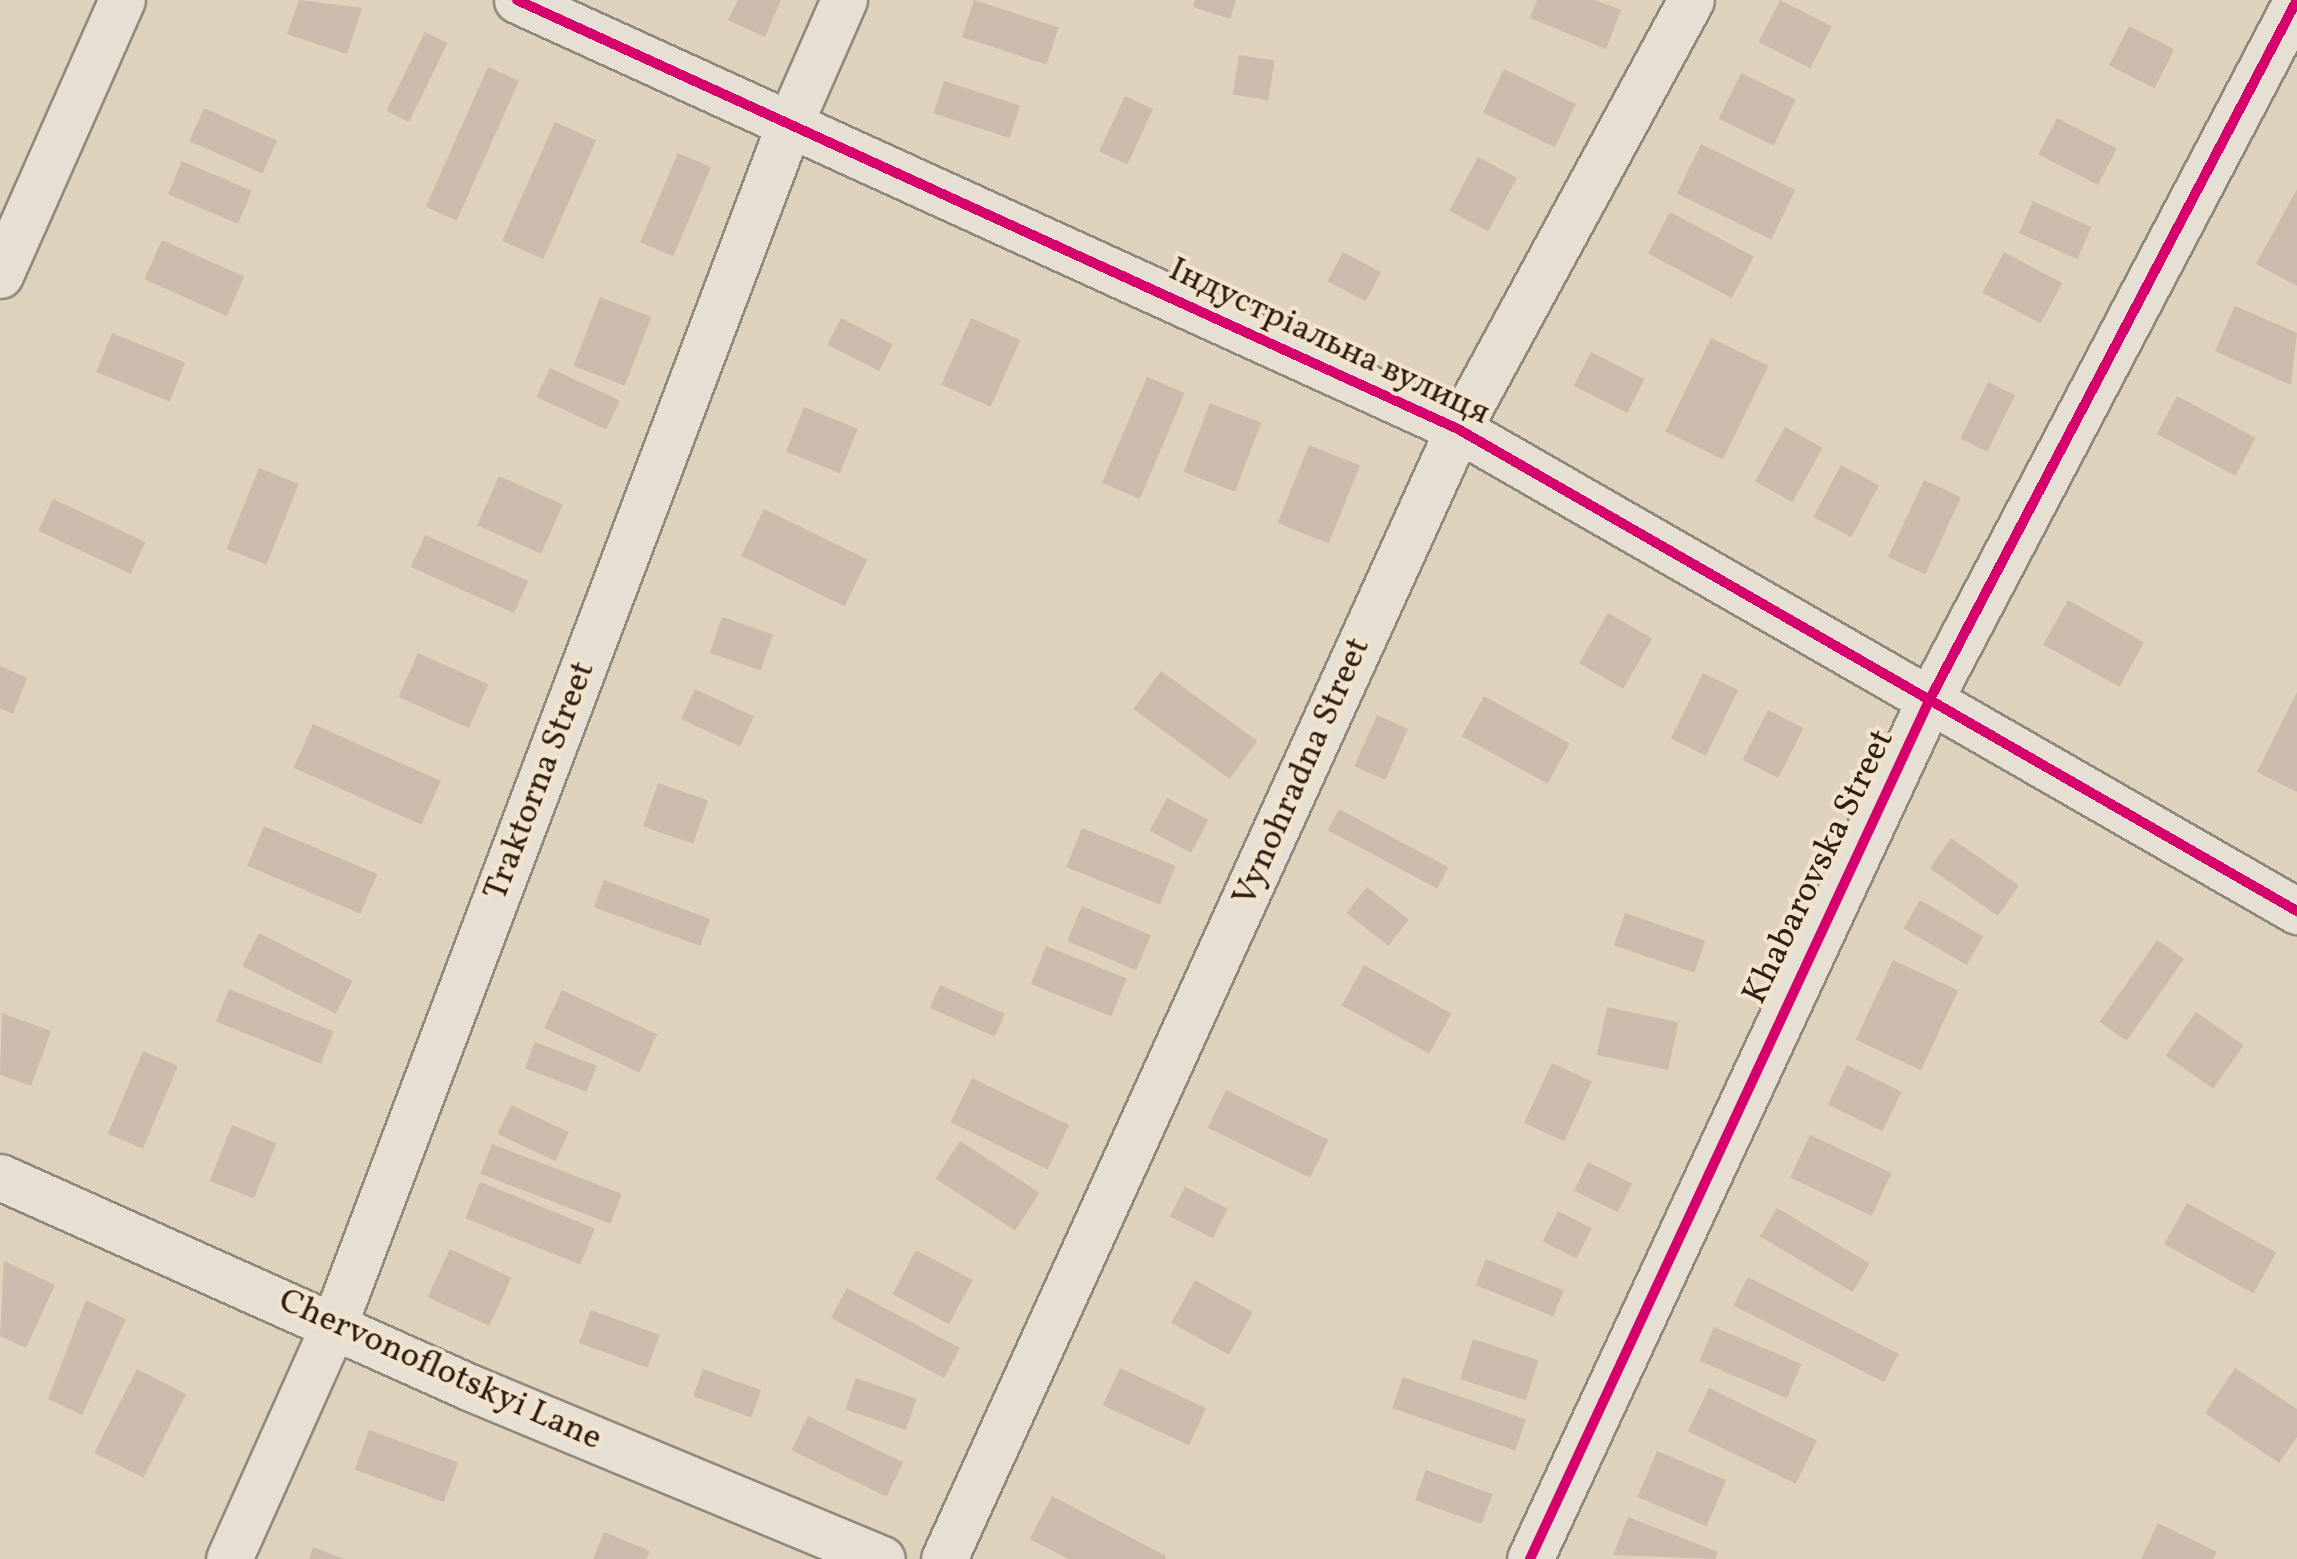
<!DOCTYPE html>
<html>
<head>
<meta charset="utf-8">
<style>
	body { margin:0 }
	#map { position:relative; width:2297px; height:1559px; overflow:hidden; background:#ded2bd; font-family:Vollkorn,serif }
	div>[style] { position:absolute }
	[style*='--x'] { left:calc(var(--x)*1px); top:calc(var(--y)*1px); width:calc(var(--w)*1px); rotate:calc(var(--a)*1deg) }
	.building>* { inset:0; background:#ccbbac; transform-origin:0 0 }
	.roads { filter:drop-shadow(2px 0 #91887c) drop-shadow(-2px 0 #91887c) drop-shadow(0 2px #91887c) drop-shadow(0 -2px #91887c) }
	.minor>* { height:45px; margin:-22.5px; padding:0 22.5px; transform-origin:22.5px; border-radius:22.5px; background:#e5dfd4 }
	.cycleway>* { height:10px; margin:-5px; padding:0 5px; transform-origin:5px; border-radius:5px; background:#d6006c }
	span { translate:-50% -50%; white-space:nowrap; text-align:center; line-height:1.15; -webkit-text-stroke:8px #f2e4cc; paint-order:stroke }
	.street-label { font-size:35px; color:#2e1e14 }
</style>
</head>
<body>
<div id="map">
	<div class="building">
		<div style="clip-path:polygon(299px 0,362px 8px,347px 54px,287px 34px)"></div>
		<div style="clip-path:polygon(738px 0,781px 0,765px 37px,728px 20px)"></div>
		<div style="left:974px;top:0;width:89px;height:39px;rotate:18deg"></div>
		<div style="clip-path:polygon(1195px 0,1236px 0,1230px 19px,1193px 7px)"></div>
		<div style="clip-path:polygon(1537px 0,1595px 0,1621px 10px,1606px 49px,1530px 18px)"></div>
		<div style="left:1780px;top:0;width:58px;height:47px;rotate:27deg"></div>
		<div style="left:2129px;top:26px;width:51px;height:44px;rotate:27deg"></div>
		<div style="left:425px;top:32px;width:25px;height:88px;rotate:26deg"></div>
		<div style="left:1239px;top:55px;width:36px;height:40px;rotate:9deg"></div>
		<div style="left:488px;top:67px;width:34px;height:153px;rotate:24deg"></div>
		<div style="left:1504px;top:69px;width:80px;height:48px;rotate:26deg"></div>
		<div style="left:1741px;top:73px;width:61px;height:51px;rotate:26deg"></div>
		<div style="left:944px;top:81px;width:80px;height:34px;rotate:18deg"></div>
		<div style="left:1125px;top:96px;width:31px;height:61px;rotate:25deg"></div>
		<div style="left:204px;top:108px;width:80px;height:36px;rotate:24deg"></div>
		<div style="left:2057px;top:118px;width:67px;height:41px;rotate:27deg"></div>
		<div style="left:555px;top:122px;width:45px;height:130px;rotate:24deg"></div>
		<div style="left:1701px;top:144px;width:105px;height:55px;rotate:26deg"></div>
		<div style="left:678px;top:153px;width:36px;height:97px;rotate:23deg"></div>
		<div style="left:1478px;top:157px;width:44px;height:61px;rotate:28deg"></div>
		<div style="left:182px;top:161px;width:76px;height:36px;rotate:23deg"></div>
		<div style="clip-path:polygon(2297px 189px,2297px 286px,2256px 264px)"></div>
		<div style="left:2033px;top:201px;width:64px;height:35px;rotate:24deg"></div>
		<div style="left:1670px;top:212px;width:95px;height:47px;rotate:28deg"></div>
		<div style="left:162px;top:240px;width:90px;height:43px;rotate:24deg"></div>
		<div style="left:1343px;top:252px;width:43px;height:33px;rotate:28deg"></div>
		<div style="left:2004px;top:252px;width:66px;height:46px;rotate:28deg"></div>
		<div style="left:600px;top:297px;width:55px;height:74px;rotate:21deg"></div>
		<div style="clip-path:polygon(2235px 306px,2297px 333px,2291px 385px,2215px 351px)"></div>
		<div style="left:841px;top:318px;width:58px;height:30px;rotate:27deg"></div>
		<div style="left:971px;top:318px;width:54px;height:73px;rotate:24deg"></div>
		<div style="left:112px;top:333px;width:79px;height:42px;rotate:22deg"></div>
		<div style="left:1711px;top:338px;width:64px;height:104px;rotate:26deg"></div>
		<div style="left:1591px;top:352px;width:60px;height:38px;rotate:27deg"></div>
		<div style="left:550px;top:368px;width:77px;height:32px;rotate:25deg"></div>
		<div style="left:1147px;top:377px;width:41px;height:115px;rotate:23deg"></div>
		<div style="left:1988px;top:382px;width:30px;height:63px;rotate:26deg"></div>
		<div style="left:2177px;top:396px;width:89px;height:43px;rotate:28deg"></div>
		<div style="left:1210px;top:403px;width:55px;height:74px;rotate:21deg"></div>
		<div style="left:804px;top:407px;width:58px;height:48px;rotate:22deg"></div>
		<div style="left:1785px;top:427px;width:43px;height:62px;rotate:29deg"></div>
		<div style="left:1309px;top:445px;width:55px;height:84px;rotate:22deg"></div>
		<div style="left:1841px;top:465px;width:43px;height:59px;rotate:28deg"></div>
		<div style="left:259px;top:468px;width:43px;height:87px;rotate:22deg"></div>
		<div style="left:499px;top:476px;width:70px;height:54px;rotate:24deg"></div>
		<div style="left:1924px;top:480px;width:41px;height:85px;rotate:25deg"></div>
		<div style="left:53px;top:499px;width:102px;height:35px;rotate:25deg"></div>
		<div style="left:764px;top:509px;width:115px;height:52px;rotate:26deg"></div>
		<div style="left:425px;top:535px;width:113px;height:35px;rotate:24deg"></div>
		<div style="left:2068px;top:600px;width:87px;height:51px;rotate:29deg"></div>
		<div style="left:1608px;top:613px;width:51px;height:58px;rotate:30deg"></div>
		<div style="left:722px;top:617px;width:54px;height:38px;rotate:19deg"></div>
		<div style="left:418px;top:653px;width:77px;height:48px;rotate:24deg"></div>
		<div style="clip-path:polygon(0 666px,27px 678px,13px 714px,0 708px)"></div>
		<div style="left:1161px;top:671px;width:119px;height:47px;rotate:36deg"></div>
		<div style="left:1703px;top:673px;width:39px;height:73px;rotate:26deg"></div>
		<div style="left:695px;top:689px;width:65px;height:33px;rotate:25deg"></div>
		<div style="clip-path:polygon(2297px 692px,2297px 792px,2257px 772px)"></div>
		<div style="left:1484px;top:696px;width:98px;height:46px;rotate:29deg"></div>
		<div style="left:1768px;top:710px;width:40px;height:56px;rotate:27deg"></div>
		<div style="left:1377px;top:715px;width:34px;height:56px;rotate:24deg"></div>
		<div style="left:313px;top:724px;width:140px;height:48px;rotate:24deg"></div>
		<div style="left:658px;top:783px;width:53px;height:46px;rotate:19deg"></div>
		<div style="left:1167px;top:798px;width:47px;height:37px;rotate:28deg"></div>
		<div style="left:1339px;top:809px;width:124px;height:24px;rotate:28deg"></div>
		<div style="left:264px;top:826px;width:123px;height:43px;rotate:23deg"></div>
		<div style="left:1082px;top:828px;width:101px;height:42px;rotate:22deg"></div>
		<div style="left:1951px;top:838px;width:83px;height:37px;rotate:35deg"></div>
		<div style="left:604px;top:880px;width:113px;height:29px;rotate:20deg"></div>
		<div style="left:1367px;top:887px;width:53px;height:33px;rotate:38deg"></div>
		<div style="left:1920px;top:900px;width:73px;height:33px;rotate:30deg"></div>
		<div style="left:1082px;top:906px;width:75px;height:38px;rotate:23deg"></div>
		<div style="left:1625px;top:913px;width:85px;height:34px;rotate:19deg"></div>
		<div style="left:259px;top:933px;width:105px;height:37px;rotate:27deg"></div>
		<div style="left:2157px;top:940px;width:33px;height:100px;rotate:35deg"></div>
		<div style="left:1046px;top:946px;width:87px;height:41px;rotate:22deg"></div>
		<div style="left:1893px;top:960px;width:72px;height:88px;rotate:25deg"></div>
		<div style="left:1364px;top:965px;width:100px;height:46px;rotate:29deg"></div>
		<div style="left:940px;top:985px;width:71px;height:25px;rotate:24deg"></div>
		<div style="left:229px;top:989px;width:113px;height:35px;rotate:22deg"></div>
		<div style="left:562px;top:990px;width:105px;height:42px;rotate:25deg"></div>
		<div style="left:1607px;top:1007px;width:73px;height:49px;rotate:12deg"></div>
		<div style="left:2196px;top:1012px;width:58px;height:53px;rotate:35deg"></div>
		<div style="clip-path:polygon(2px 1013px,51px 1031px,31px 1086px,0 1075px)"></div>
		<div style="left:535px;top:1042px;width:66px;height:28px;rotate:21deg"></div>
		<div style="left:143px;top:1051px;width:38px;height:90px;rotate:23deg"></div>
		<div style="left:1552px;top:1063px;width:44px;height:66px;rotate:25deg"></div>
		<div style="left:1847px;top:1065px;width:61px;height:44px;rotate:26deg"></div>
		<div style="left:972px;top:1078px;width:108px;height:49px;rotate:26deg"></div>
		<div style="left:1226px;top:1090px;width:114px;height:42px;rotate:26deg"></div>
		<div style="left:511px;top:1105px;width:64px;height:32px;rotate:25deg"></div>
		<div style="left:232px;top:1125px;width:48px;height:60px;rotate:22deg"></div>
		<div style="left:1810px;top:1135px;width:90px;height:47px;rotate:25deg"></div>
		<div style="left:960px;top:1141px;width:95px;height:45px;rotate:33deg"></div>
		<div style="left:492px;top:1144px;width:139px;height:32px;rotate:21deg"></div>
		<div style="left:1588px;top:1162px;width:49px;height:32px;rotate:26deg"></div>
		<div style="left:480px;top:1182px;width:124px;height:39px;rotate:22deg"></div>
		<div style="left:1185px;top:1187px;width:48px;height:33px;rotate:27deg"></div>
		<div style="left:2187px;top:1203px;width:102px;height:47px;rotate:29deg"></div>
		<div style="left:1777px;top:1208px;width:108px;height:33px;rotate:31deg"></div>
		<div style="left:1558px;top:1211px;width:38px;height:34px;rotate:27deg"></div>
		<div style="left:450px;top:1249px;width:68px;height:53px;rotate:25deg"></div>
		<div style="left:916px;top:1250px;width:64px;height:50px;rotate:28deg"></div>
		<div style="left:1486px;top:1259px;width:84px;height:28px;rotate:22deg"></div>
		<div style="clip-path:polygon(4px 1261px,55px 1285px,26px 1348px,0 1336px)"></div>
		<div style="left:1748px;top:1277px;width:169px;height:32px;rotate:27deg"></div>
		<div style="left:1195px;top:1280px;width:66px;height:49px;rotate:29deg"></div>
		<div style="left:847px;top:1288px;width:128px;height:34px;rotate:28deg"></div>
		<div style="clip-path:polygon(86px 1300px,126px 1319px,82px 1415px,48px 1399px)"></div>
		<div style="left:591px;top:1310px;width:73px;height:35px;rotate:20deg"></div>
		<div style="left:1714px;top:1327px;width:95px;height:37px;rotate:23deg"></div>
		<div style="left:1473px;top:1339px;width:69px;height:42px;rotate:18deg"></div>
		<div style="left:1120px;top:1368px;width:95px;height:41px;rotate:25deg"></div>
		<div style="clip-path:polygon(2235px 1368px,2297px 1409px,2297px 1437px,2279px 1463px,2205px 1413px)"></div>
		<div style="left:137px;top:1369px;width:55px;height:94px;rotate:27deg"></div>
		<div style="left:703px;top:1369px;width:62px;height:29px;rotate:20deg"></div>
		<div style="left:1403px;top:1377px;width:130px;height:33px;rotate:19deg"></div>
		<div style="left:856px;top:1378px;width:64px;height:33px;rotate:19deg"></div>
		<div style="left:1709px;top:1388px;width:120px;height:48px;rotate:26deg"></div>
		<div style="left:808px;top:1416px;width:106px;height:38px;rotate:26deg"></div>
		<div style="left:369px;top:1430px;width:95px;height:42px;rotate:20deg"></div>
		<div style="left:1657px;top:1451px;width:75px;height:50px;rotate:23deg"></div>
		<div style="left:1426px;top:1470px;width:71px;height:32px;rotate:20deg"></div>
		<div style="clip-path:polygon(1052px 1496px,1166px 1556px,1165px 1559px,1068px 1559px,1030px 1539px)"></div>
		<div style="clip-path:polygon(1628px 1517px,1718px 1552px,1715px 1559px,1613px 1555px)"></div>
		<div style="clip-path:polygon(2158px 1523px,2217px 1552px,2213px 1559px,2141px 1559px)"></div>
		<div style="clip-path:polygon(604px 1532px,650px 1551px,646px 1559px,593px 1559px)"></div>
		<div style="clip-path:polygon(313px 1547px,344px 1559px,309px 1559px)"></div>
	</div>
	<div class="roads">
		<div class="minor">
			<div style="--x:517;--y:0;--w:1034;--a:24.51"></div>
			<div style="--x:1458;--y:429;--w:968;--a:29.88"></div>
			<div style="--x:0;--y:275;--w:301;--a:-66.1"></div>
			<div style="--x:0;--y:1177;--w:514;--a:24.12"></div>
			<div style="--x:469;--y:1387;--w:447;--a:22.6"></div>
			<div style="--x:229;--y:1559;--w:260;--a:-65.9"></div>
			<div style="--x:335;--y:1322;--w:1280;--a:-69.23"></div>
			<div style="--x:789;--y:125;--w:137;--a:-66.3"></div>
			<div style="--x:944;--y:1559;--w:1241;--a:-65.54"></div>
			<div style="--x:1458;--y:429;--w:488;--a:-61.5"></div>
			<div style="--x:1530;--y:1559;--w:948;--a:-65.06"></div>
			<div style="--x:1930;--y:699;--w:789;--a:-62.3"></div>
		</div>
	</div>
	<div class="cycleway">
		<div style="--x:517;--y:0;--w:1034;--a:24.51"></div>
		<div style="--x:1458;--y:429;--w:968;--a:29.88"></div>
		<div style="--x:1530;--y:1559;--w:948;--a:-65.06"></div>
		<div style="--x:1930;--y:699;--w:789;--a:-62.3"></div>
	</div>
	<div class="street-label">
		<span style="left:1329px;top:342px;rotate:25deg">Індустріальна вулиця</span>
		<span style="left:1302px;top:772px;rotate:-66deg">Vynohradna Street</span>
		<span style="left:540px;top:781px;rotate:-69deg">Traktorna Street</span>
		<span style="left:1819px;top:867px;rotate:-64deg">Khabarovska Street</span>
		<span style="left:440px;top:1370px;rotate:24deg">Chervonoflotskyi Lane</span>
	</div>
</div>
</body>
</html>
